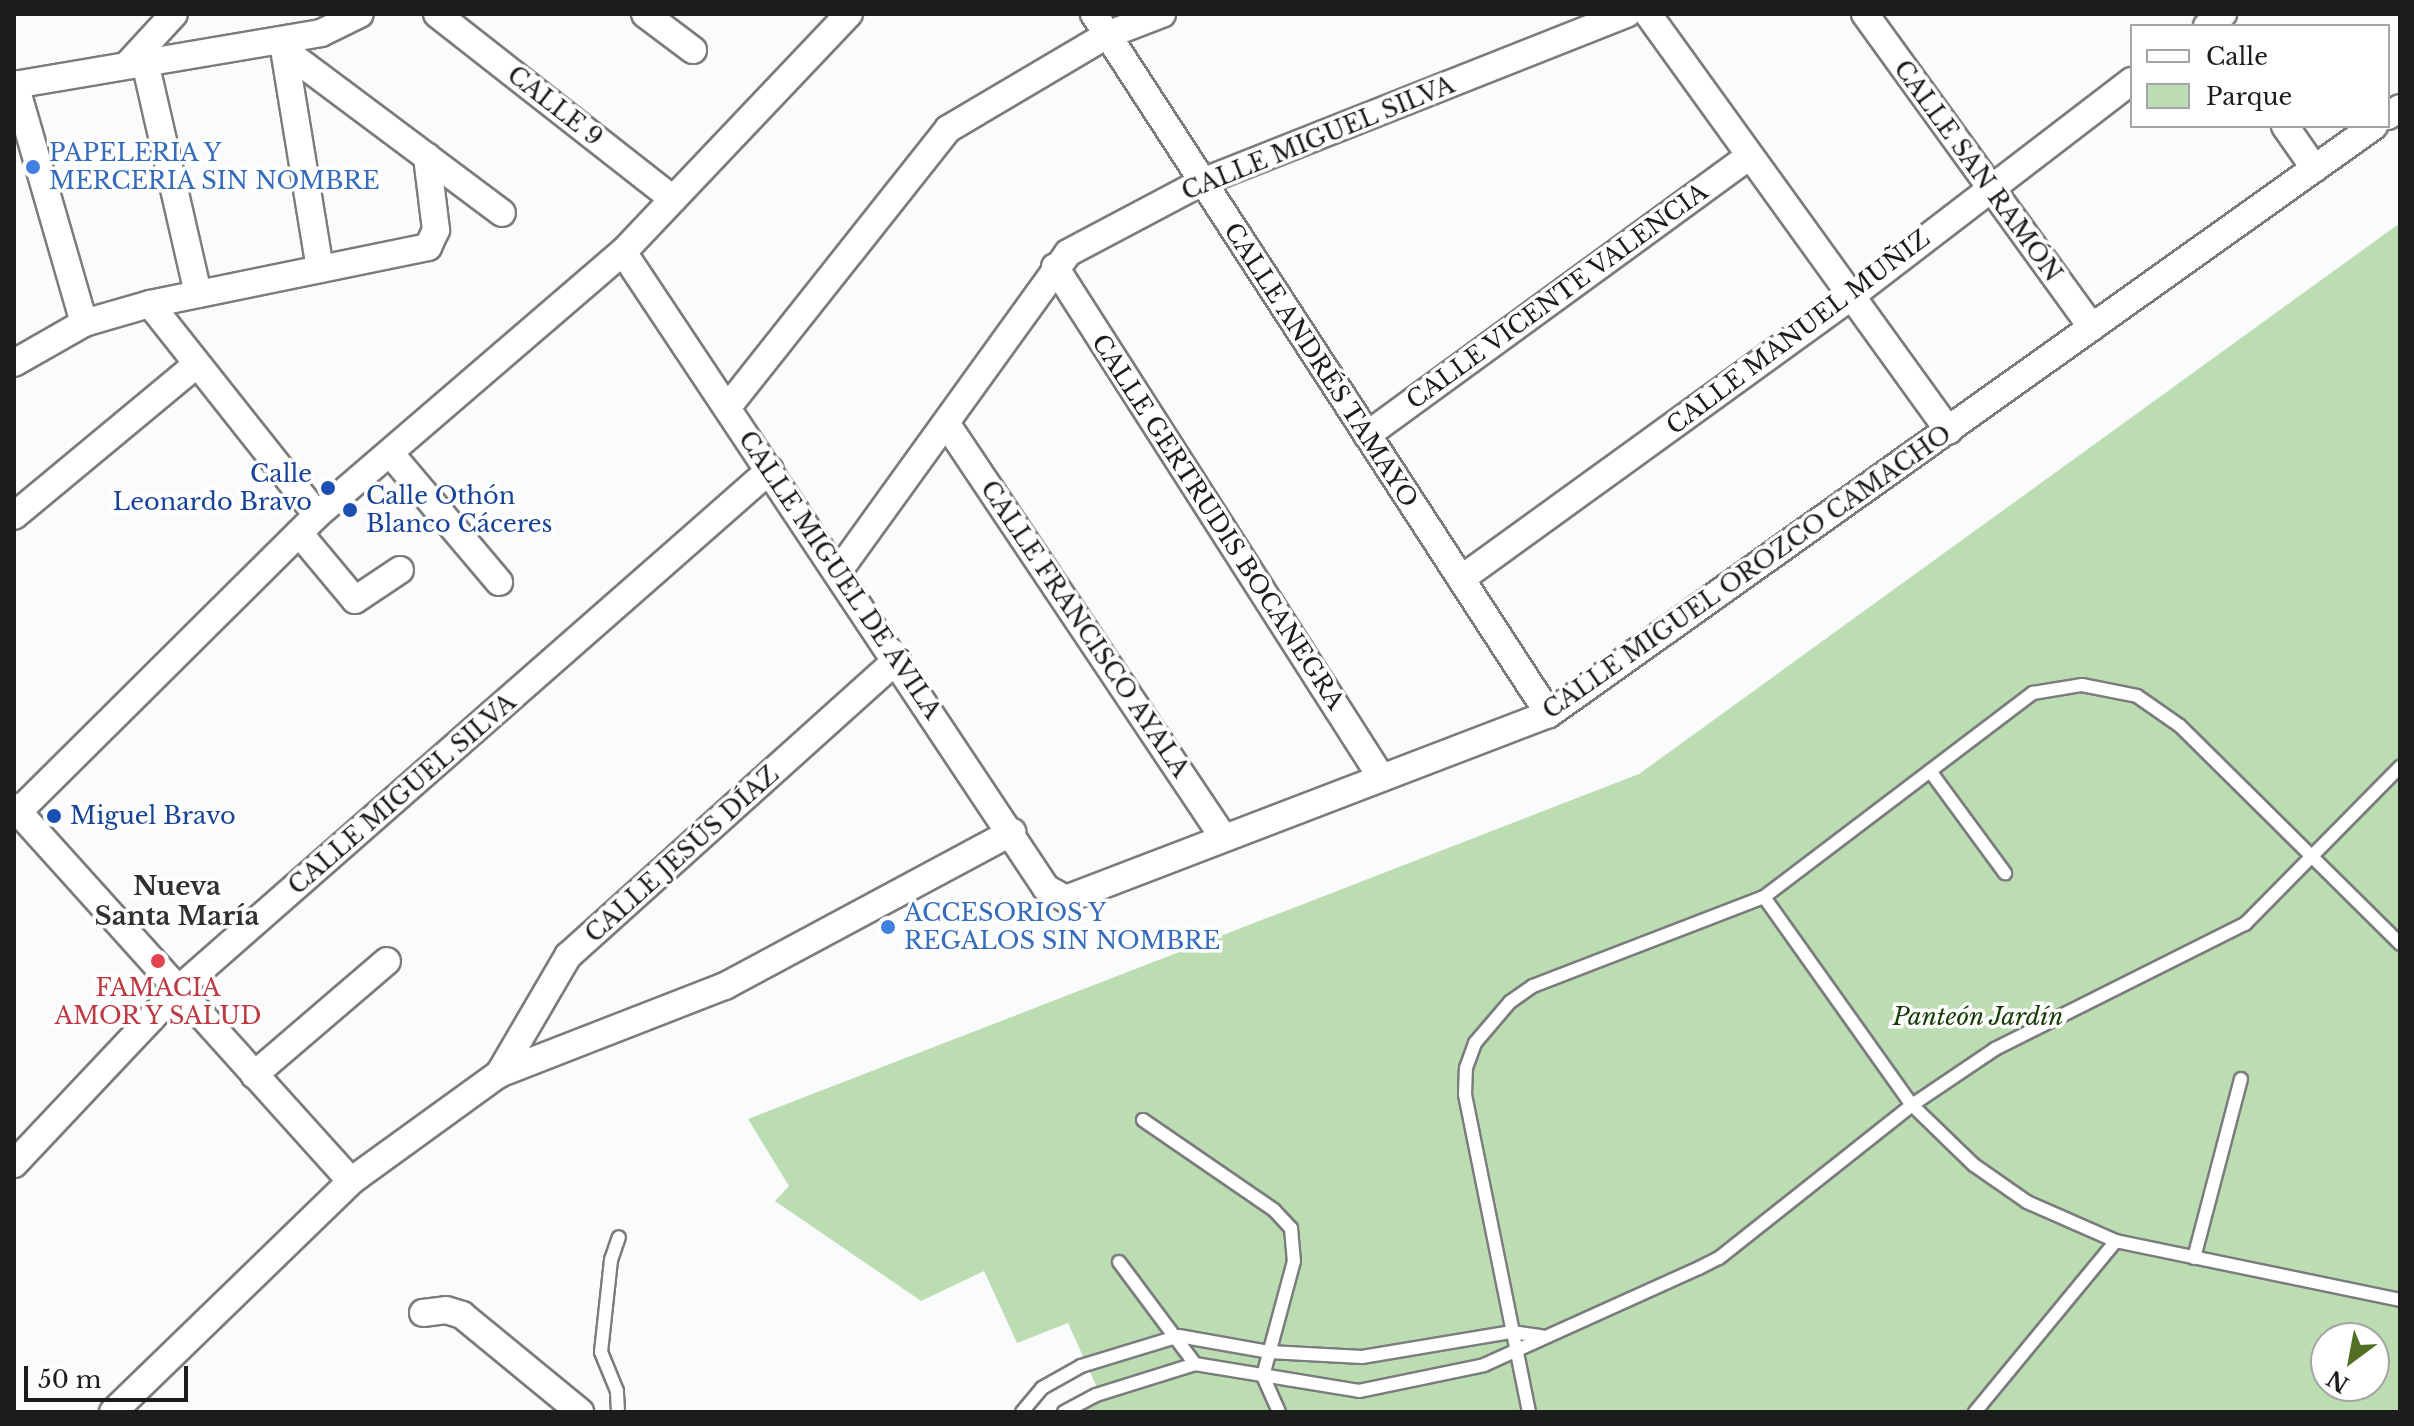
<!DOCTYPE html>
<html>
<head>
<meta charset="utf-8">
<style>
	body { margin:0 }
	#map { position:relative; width:2414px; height:1426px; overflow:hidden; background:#fafbfd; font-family:"Libre Baskerville",serif }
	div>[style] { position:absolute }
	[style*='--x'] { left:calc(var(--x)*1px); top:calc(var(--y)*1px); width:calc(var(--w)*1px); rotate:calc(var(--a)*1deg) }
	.green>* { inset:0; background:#bcdcb2 }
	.roads { filter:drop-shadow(2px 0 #7a7c7d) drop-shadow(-2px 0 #7a7c7d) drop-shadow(0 2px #7a7c7d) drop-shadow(0 -2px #7a7c7d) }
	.service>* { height:12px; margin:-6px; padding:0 6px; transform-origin:6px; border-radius:6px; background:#fff }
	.minor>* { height:26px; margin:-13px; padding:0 13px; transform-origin:13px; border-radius:13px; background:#fff }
	.dots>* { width:22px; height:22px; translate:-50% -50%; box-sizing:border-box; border:4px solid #fff; border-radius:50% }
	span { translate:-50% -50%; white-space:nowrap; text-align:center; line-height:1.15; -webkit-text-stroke:7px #fff; paint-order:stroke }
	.street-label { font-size:24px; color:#1b1c1c }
	.shop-label { font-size:24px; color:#366cbe }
	.left { translate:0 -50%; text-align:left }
	.transit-label { font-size:24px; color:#164399 }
	.right { translate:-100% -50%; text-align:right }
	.health-label { font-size:24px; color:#be3a42 }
	.park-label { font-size:24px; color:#143b02; font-style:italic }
	.neighbourhood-label { font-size:26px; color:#2f3032; font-weight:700 }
	.frame { position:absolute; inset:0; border:16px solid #1b1c1c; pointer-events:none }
	.legend { position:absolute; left:2130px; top:24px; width:260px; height:104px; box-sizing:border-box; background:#fff; border:2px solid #a4a4a4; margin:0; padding:10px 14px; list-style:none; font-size:24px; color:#1b1c1c }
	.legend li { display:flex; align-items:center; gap:16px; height:40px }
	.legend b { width:40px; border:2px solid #a4a4a4 }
	.north { position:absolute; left:2310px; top:1322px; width:80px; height:80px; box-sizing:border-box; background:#fff; border:2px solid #a4a4a4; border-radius:50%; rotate:212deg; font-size:22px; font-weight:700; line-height:32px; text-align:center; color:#1b1c1c }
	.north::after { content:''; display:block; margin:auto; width:28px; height:36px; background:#536f23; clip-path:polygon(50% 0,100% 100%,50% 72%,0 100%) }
	.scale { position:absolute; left:24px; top:1366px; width:164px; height:36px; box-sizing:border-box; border:4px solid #1b1c1c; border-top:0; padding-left:10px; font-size:24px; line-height:28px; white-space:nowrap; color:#1b1c1c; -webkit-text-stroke:6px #fff; paint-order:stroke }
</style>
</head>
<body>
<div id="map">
	<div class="green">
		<div style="clip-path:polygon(evenodd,2400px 223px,2400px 1412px,1081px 1412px,1103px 1401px,1068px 1323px,1017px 1343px,984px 1271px,921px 1301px,775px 1201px,789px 1186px,748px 1119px,1639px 774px,2400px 223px,2326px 1338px,2374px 1338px,2374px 1386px,2326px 1386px,2326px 1338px)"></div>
	</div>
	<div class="roads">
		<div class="service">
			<div style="--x:1930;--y:771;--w:127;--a:53.7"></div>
			<div style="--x:1764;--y:897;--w:338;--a:-37.2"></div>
			<div style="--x:2033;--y:693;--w:50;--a:-9.3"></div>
			<div style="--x:2082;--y:685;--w:56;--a:11.3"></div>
			<div style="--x:2137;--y:696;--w:52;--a:34.9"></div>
			<div style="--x:2180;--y:726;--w:310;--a:44.7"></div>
			<div style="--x:1143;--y:1120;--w:159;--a:34.5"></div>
			<div style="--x:1274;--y:1210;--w:25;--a:47"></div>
			<div style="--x:1291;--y:1228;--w:33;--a:85"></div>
			<div style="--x:1294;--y:1261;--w:119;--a:105.1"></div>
			<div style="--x:1263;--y:1376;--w:39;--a:66"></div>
			<div style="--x:2116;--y:1241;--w:290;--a:11.7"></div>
			<div style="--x:2194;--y:1258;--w:185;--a:-75.3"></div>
			<div style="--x:1119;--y:1262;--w:127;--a:53.3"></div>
			<div style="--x:618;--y:1412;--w:21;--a:-93"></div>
			<div style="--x:617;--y:1391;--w:42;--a:-112.3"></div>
			<div style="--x:601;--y:1352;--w:93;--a:-83.8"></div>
			<div style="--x:611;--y:1260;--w:24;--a:-71"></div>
			<div style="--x:1022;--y:1412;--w:31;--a:-50"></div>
			<div style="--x:1042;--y:1388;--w:45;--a:-29.4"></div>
			<div style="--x:1081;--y:1366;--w:102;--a:-17"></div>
			<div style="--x:1179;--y:1336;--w:91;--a:10.1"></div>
			<div style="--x:1269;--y:1352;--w:93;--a:3.1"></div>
			<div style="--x:1362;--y:1357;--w:152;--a:-9.5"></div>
			<div style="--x:1512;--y:1332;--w:30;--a:8"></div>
			<div style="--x:1064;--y:1412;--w:36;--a:-28"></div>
			<div style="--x:1096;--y:1395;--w:104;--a:-17.4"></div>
			<div style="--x:1195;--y:1364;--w:166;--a:9.3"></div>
			<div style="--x:1359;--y:1391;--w:128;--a:-11.7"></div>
			<div style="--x:1484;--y:1365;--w:236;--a:-24.3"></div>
			<div style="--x:1699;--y:1268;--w:22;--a:-27"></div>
			<div style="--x:1719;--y:1258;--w:246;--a:-38.4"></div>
			<div style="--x:1912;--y:1105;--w:100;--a:-34"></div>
			<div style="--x:1995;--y:1049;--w:280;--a:-26.6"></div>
			<div style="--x:2245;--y:924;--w:221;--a:-45.4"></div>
			<div style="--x:1529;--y:1412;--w:324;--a:-101.4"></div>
			<div style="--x:1465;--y:1094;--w:26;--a:-88"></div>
			<div style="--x:1466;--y:1068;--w:27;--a:-70"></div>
			<div style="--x:1475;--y:1043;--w:54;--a:-49.5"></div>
			<div style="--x:1510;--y:1002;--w:28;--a:-35"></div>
			<div style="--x:1533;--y:986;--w:248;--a:-21.1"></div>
			<div style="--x:1764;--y:897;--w:255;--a:54.6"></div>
			<div style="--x:1912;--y:1105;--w:86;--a:44.1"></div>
			<div style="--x:1974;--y:1165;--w:65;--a:34.9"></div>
			<div style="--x:2027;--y:1202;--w:97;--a:23.7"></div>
			<div style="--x:2116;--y:1241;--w:222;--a:129.5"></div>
		</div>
		<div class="minor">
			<div style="--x:437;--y:14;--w:300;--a:38.1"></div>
			<div style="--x:645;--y:14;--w:60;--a:36.9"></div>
			<div style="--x:1094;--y:14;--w:835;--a:56.98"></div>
			<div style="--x:1648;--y:14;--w:514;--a:54.18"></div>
			<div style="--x:1865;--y:14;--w:387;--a:54.1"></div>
			<div style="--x:2207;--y:26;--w:20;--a:-37"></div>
			<div style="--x:283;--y:43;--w:229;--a:80.7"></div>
			<div style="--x:284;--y:50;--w:272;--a:36.8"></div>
			<div style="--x:145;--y:62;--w:238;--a:77.1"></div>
			<div style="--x:127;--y:65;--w:69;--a:-47.3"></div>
			<div style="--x:15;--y:84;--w:249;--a:73.9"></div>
			<div style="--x:14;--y:85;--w:311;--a:-9.6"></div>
			<div style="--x:321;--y:33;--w:43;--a:-26"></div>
			<div style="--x:2388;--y:116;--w:14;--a:-34"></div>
			<div style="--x:2285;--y:126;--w:52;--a:55.1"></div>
			<div style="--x:623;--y:252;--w:764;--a:56.37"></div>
			<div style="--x:1046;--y:888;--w:23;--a:29"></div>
			<div style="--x:1066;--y:899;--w:517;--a:-20.96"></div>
			<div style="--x:1549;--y:714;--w:1013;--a:-35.48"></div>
			<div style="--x:1055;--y:267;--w:605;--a:57.41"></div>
			<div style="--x:150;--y:304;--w:269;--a:51.6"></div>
			<div style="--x:14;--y:363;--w:81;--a:-29.7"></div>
			<div style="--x:84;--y:323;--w:69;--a:-16.1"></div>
			<div style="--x:150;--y:304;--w:284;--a:-11.6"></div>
			<div style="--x:428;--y:247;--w:19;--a:-65"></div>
			<div style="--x:436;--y:230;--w:74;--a:-97"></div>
			<div style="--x:727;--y:408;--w:356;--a:-51.6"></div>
			<div style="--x:948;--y:129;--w:185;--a:-30.6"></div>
			<div style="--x:1107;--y:35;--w:59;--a:-20.9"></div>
			<div style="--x:946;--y:423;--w:497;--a:56.2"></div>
			<div style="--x:1367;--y:435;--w:470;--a:-36.1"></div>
			<div style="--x:390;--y:453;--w:169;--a:49.8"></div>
			<div style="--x:14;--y:516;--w:236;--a:-39.7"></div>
			<div style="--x:299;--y:533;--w:87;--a:50.1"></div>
			<div style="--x:355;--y:600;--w:54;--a:-33.7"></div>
			<div style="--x:838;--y:572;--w:393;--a:-54.2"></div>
			<div style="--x:1068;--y:253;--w:152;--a:-27.9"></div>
			<div style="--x:1202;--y:182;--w:457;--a:-21.6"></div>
			<div style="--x:1461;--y:579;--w:480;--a:-35.9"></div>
			<div style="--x:1850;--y:297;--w:355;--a:-37.5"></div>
			<div style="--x:14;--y:807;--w:503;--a:47.98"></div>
			<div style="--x:14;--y:816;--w:427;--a:-44.8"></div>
			<div style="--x:317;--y:515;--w:403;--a:-40.7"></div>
			<div style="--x:623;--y:252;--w:328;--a:-46.5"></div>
			<div style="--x:499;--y:1074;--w:137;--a:-59.7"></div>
			<div style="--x:568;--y:956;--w:443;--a:-42"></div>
			<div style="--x:254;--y:1075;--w:175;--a:-40.6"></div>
			<div style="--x:14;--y:1164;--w:242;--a:-46.7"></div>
			<div style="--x:180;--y:988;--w:785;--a:-41.28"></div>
			<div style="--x:423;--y:1313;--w:23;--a:-7"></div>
			<div style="--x:446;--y:1310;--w:17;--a:17"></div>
			<div style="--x:462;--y:1315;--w:153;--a:39.4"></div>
			<div style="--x:113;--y:1412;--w:332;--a:-44.1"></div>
			<div style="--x:351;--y:1181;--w:183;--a:-35.9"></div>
			<div style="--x:499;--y:1074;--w:243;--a:-21.3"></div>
			<div style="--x:725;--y:986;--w:326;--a:-28.2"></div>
		</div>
	</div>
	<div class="dots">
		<div style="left:33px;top:167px;background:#3f7fe0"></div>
		<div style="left:328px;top:488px;background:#1a4fb4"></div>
		<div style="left:350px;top:510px;background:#1a4fb4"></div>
		<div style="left:54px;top:816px;background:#1a4fb4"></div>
		<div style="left:888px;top:927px;background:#3f7fe0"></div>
		<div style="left:158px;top:961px;background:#e0444e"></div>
	</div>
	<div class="street-label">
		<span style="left:555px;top:106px;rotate:38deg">CALLE 9</span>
		<span style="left:1318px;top:138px;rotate:-22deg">CALLE MIGUEL SILVA</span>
		<span style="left:1978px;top:171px;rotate:54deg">CALLE SAN RAMÓN</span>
		<span style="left:1557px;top:296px;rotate:-36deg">CALLE VICENTE VALENCIA</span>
		<span style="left:1798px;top:332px;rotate:-37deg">CALLE MANUEL MUÑIZ</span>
		<span style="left:1321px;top:365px;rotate:57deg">CALLE ANDRÉS TAMAYO</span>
		<span style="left:1218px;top:522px;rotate:57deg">CALLE GERTRUDIS BOCANEGRA</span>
		<span style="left:1747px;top:572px;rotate:-35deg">CALLE MIGUEL OROZCO CAMACHO</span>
		<span style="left:840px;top:575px;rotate:56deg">CALLE MIGUEL DE ÁVILA</span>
		<span style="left:1085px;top:629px;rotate:56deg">CALLE FRANCISCO AYALA</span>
		<span style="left:402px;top:794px;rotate:-41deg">CALLE MIGUEL SILVA</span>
		<span style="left:682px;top:854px;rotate:-42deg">CALLE JESÚS DÍAZ</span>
	</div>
	<div class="shop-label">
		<span class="left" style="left:49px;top:167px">PAPELERIA Y<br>MERCERIA SIN NOMBRE</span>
		<span class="left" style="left:904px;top:927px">ACCESORIOS Y<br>REGALOS SIN NOMBRE</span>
	</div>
	<div class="transit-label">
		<span class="right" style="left:312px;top:488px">Calle<br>Leonardo Bravo</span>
		<span class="left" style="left:366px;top:510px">Calle Othón<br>Blanco Cáceres</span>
		<span class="left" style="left:70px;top:816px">Miguel Bravo</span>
	</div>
	<div class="health-label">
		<span style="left:158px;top:1002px">FAMACIA<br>AMOR Y SALUD</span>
	</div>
	<div class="park-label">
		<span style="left:1978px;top:1017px">Panteón Jardín</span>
	</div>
	<div class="neighbourhood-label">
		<span style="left:177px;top:902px">Nueva<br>Santa María</span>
	</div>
	<div class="frame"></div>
	<ul class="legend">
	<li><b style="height:10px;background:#fff"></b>Calle</li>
	<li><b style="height:22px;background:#bcdcb2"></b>Parque</li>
	</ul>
	<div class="north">N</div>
	<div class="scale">50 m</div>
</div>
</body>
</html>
